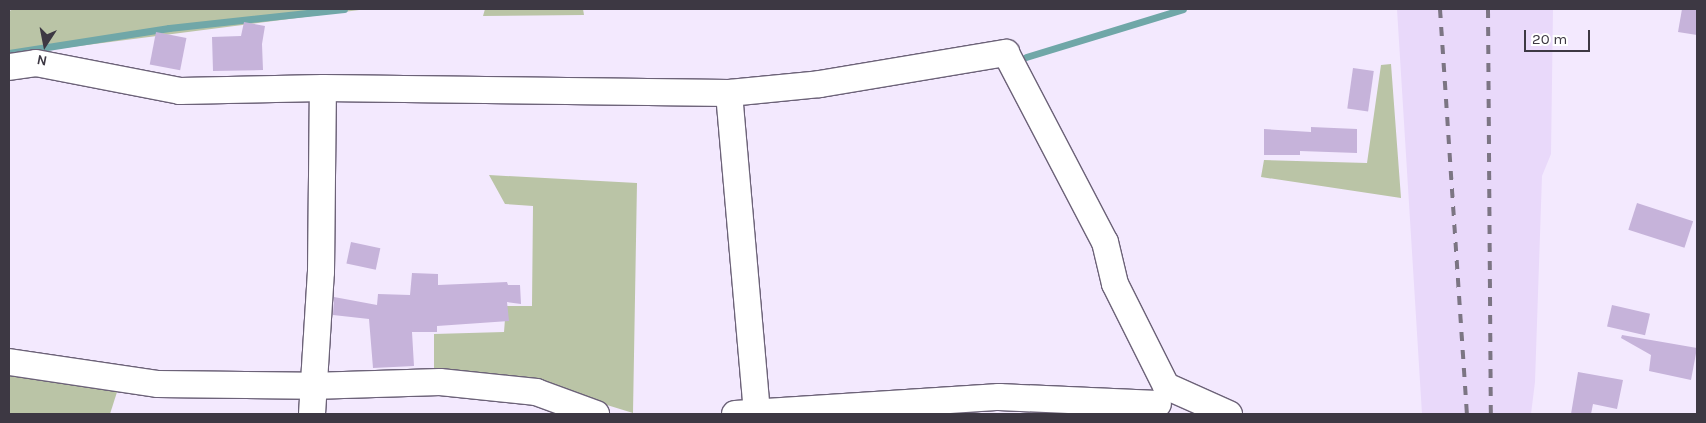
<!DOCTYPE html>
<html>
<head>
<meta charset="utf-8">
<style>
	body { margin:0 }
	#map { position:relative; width:1706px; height:423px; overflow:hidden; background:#f3e9fe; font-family:Karla,sans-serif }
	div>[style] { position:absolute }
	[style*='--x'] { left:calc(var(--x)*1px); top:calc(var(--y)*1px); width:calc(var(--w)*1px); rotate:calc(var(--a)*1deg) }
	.built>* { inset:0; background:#e9d9fa }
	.green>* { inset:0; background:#bac4a6 }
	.stream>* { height:7px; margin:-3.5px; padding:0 3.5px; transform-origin:3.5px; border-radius:3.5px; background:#70a7a8 }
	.building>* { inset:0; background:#c6b3da; transform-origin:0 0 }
	.roads { filter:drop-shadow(1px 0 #6c6278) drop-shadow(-1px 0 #6c6278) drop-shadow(0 1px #6c6278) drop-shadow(0 -1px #6c6278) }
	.street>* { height:26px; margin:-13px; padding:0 13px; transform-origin:13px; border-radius:13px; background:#fff }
	.rail>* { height:4px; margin-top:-2px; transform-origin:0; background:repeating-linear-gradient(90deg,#7c7583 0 9px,transparent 0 18px) }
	span { translate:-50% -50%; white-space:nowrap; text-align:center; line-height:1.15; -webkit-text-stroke:5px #fff; paint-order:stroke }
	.frame { position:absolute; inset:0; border:10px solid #3d3843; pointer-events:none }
	.north { position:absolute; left:20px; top:20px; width:50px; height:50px; -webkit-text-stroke:4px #fff; paint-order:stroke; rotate:191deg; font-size:14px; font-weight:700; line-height:20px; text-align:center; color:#3d3843 }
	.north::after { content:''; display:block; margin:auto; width:18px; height:22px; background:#3d3843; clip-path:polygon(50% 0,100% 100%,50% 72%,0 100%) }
	.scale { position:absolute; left:1524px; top:30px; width:66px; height:22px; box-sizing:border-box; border:2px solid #3d3843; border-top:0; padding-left:6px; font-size:15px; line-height:18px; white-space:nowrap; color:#3d3843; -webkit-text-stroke:4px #fff; paint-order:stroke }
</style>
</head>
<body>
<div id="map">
	<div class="built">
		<div style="clip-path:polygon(1397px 9px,1553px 9px,1551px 154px,1542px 176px,1535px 382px,1531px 414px,1422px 414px)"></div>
	</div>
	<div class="green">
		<div style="clip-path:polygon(14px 9px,367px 9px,9px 55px,9px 11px)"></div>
		<div style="clip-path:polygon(485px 9px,583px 9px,584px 15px,483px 16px)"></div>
		<div style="clip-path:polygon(1391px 64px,1401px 198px,1261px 177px,1264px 160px,1367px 163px,1381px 65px)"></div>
		<div style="clip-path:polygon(489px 175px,637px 183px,633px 413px,532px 382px,434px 369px,434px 334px,504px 332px,506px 306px,532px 306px,533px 206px,505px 204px)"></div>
		<div style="clip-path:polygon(9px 371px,117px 392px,110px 414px,9px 414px)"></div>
	</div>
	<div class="stream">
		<div style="--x:9;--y:53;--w:162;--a:-8.9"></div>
		<div style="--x:169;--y:28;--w:176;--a:-6.2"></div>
		<div style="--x:1026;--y:57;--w:164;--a:-17"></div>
	</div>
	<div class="building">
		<div style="clip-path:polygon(1682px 9px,1697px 9px,1697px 35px,1678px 32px)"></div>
		<div style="clip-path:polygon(244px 22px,265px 26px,262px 44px,263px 70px,213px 71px,212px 37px,241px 36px)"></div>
		<div style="left:156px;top:32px;width:31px;height:33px;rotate:11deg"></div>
		<div style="left:1353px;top:68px;width:21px;height:41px;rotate:8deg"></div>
		<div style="clip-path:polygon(1311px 127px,1357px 129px,1357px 153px,1300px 151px,1300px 155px,1264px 155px,1264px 129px,1311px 132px)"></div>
		<div style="left:1637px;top:203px;width:59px;height:28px;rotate:18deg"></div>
		<div style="left:351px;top:242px;width:30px;height:22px;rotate:12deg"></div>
		<div style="clip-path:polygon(412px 273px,438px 274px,438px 285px,507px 282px,508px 285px,520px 285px,521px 304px,507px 302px,509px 321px,437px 326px,437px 332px,412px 332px,414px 366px,373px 368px,369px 319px,333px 315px,334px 297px,377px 305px,378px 294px,410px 295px)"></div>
		<div style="left:1612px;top:305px;width:39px;height:22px;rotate:13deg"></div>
		<div style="clip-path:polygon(1622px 335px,1697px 348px,1691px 380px,1649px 371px,1651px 355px,1621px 338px)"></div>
		<div style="clip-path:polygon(1578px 372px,1623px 380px,1617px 409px,1593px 404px,1591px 414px,1571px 414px)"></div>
	</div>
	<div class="roads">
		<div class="street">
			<div style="--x:9;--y:67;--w:27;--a:-8"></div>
			<div style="--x:36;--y:63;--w:147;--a:11"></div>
			<div style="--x:180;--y:91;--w:143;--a:-1.2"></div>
			<div style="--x:323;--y:88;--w:406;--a:0.7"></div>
			<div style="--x:729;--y:93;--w:91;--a:-5.6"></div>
			<div style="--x:820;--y:84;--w:189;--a:-9.5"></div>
			<div style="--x:1006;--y:53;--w:213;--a:62.4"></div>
			<div style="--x:1105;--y:242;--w:43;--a:76.6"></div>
			<div style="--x:1115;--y:284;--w:114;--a:63.4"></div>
			<div style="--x:1166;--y:386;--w:69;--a:24"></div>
			<div style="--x:729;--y:93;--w:322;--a:85"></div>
			<div style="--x:9;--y:362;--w:151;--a:8.4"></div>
			<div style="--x:158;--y:384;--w:153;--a:0.7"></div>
			<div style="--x:311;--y:386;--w:129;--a:-1.8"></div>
			<div style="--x:440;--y:382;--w:97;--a:5.9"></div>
			<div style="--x:536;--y:392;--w:64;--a:20.1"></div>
			<div style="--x:312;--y:414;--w:142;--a:-86.4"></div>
			<div style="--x:321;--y:272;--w:184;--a:-89.4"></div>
			<div style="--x:735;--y:414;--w:265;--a:-3.7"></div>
			<div style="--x:999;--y:397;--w:159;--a:2.5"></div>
		</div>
	</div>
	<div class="rail">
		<div style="--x:1440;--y:9;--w:406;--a:86.2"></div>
		<div style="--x:1488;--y:9;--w:405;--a:89.6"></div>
	</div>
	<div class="frame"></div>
	<div class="north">N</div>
	<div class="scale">20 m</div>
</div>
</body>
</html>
